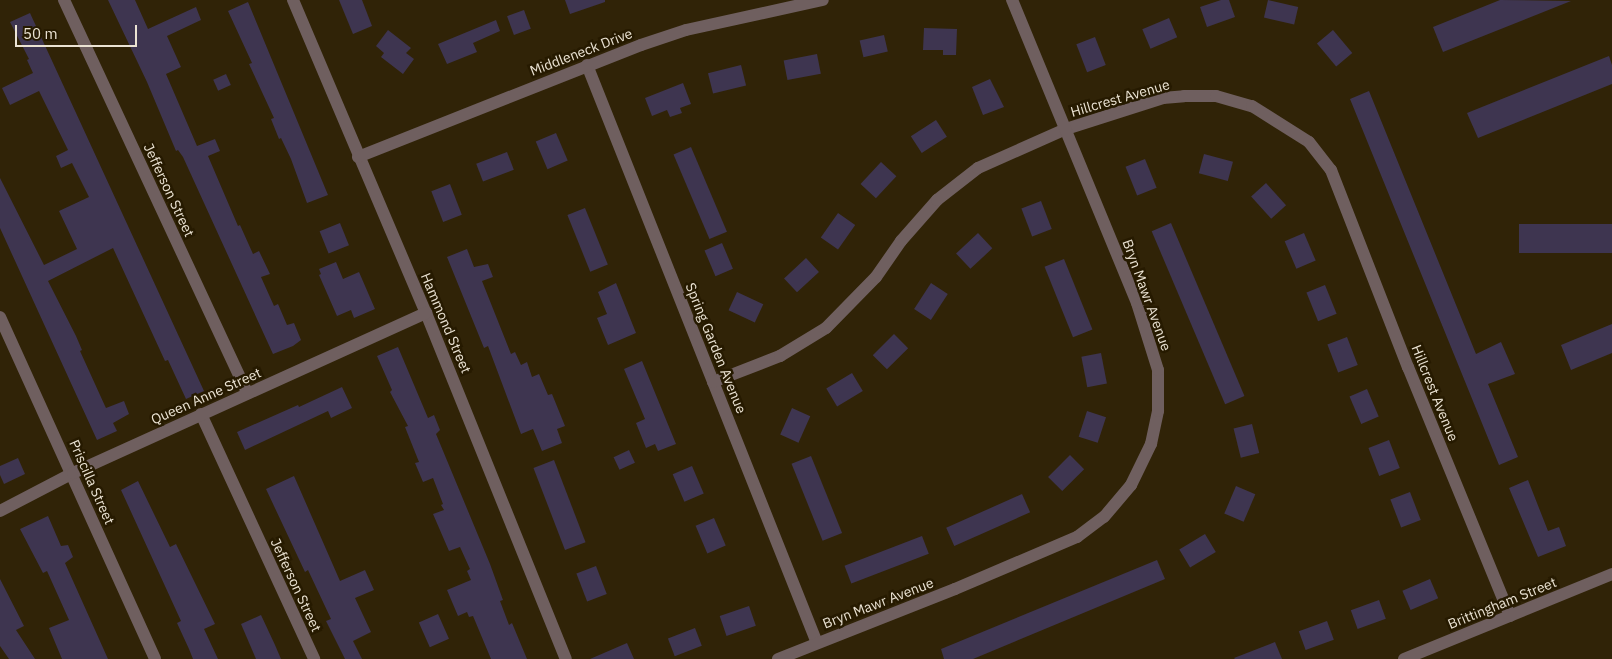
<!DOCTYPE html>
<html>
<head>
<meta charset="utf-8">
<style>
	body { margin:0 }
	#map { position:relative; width:1612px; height:659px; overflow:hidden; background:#302307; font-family:"IBM Plex Sans",sans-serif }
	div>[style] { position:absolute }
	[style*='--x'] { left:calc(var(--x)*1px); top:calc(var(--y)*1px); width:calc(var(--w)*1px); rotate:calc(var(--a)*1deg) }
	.building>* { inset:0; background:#3e3550; transform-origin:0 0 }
	.minor>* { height:12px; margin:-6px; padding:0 6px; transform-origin:6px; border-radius:6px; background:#6f5f5f }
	span { translate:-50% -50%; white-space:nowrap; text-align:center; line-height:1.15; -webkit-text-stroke:5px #261a00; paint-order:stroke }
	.street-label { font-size:14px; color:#ebe3d3 }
	.scale { position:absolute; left:15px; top:25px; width:122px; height:22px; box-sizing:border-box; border:2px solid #ebe3d3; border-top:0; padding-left:6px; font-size:15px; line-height:18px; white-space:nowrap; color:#ebe3d3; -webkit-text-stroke:4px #261a00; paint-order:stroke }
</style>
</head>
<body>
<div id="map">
	<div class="building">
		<div style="clip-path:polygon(108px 0,135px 0,148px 29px,196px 7px,201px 20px,167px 36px,181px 67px,166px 74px,197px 146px,215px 139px,220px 151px,208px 156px,238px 226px,240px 225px,253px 254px,259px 251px,270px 274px,261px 277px,274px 306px,278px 304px,287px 325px,294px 323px,301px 340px,293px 346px,273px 354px,183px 157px,178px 150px,176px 151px,147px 82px)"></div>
		<div style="clip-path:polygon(339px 0,362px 0,372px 26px,353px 34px)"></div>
		<div style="clip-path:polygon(565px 0,605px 0,605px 2px,570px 14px)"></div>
		<div style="clip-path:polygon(1221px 0,1229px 0,1235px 17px,1207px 27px,1200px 7px)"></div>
		<div style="left:1268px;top:0;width:31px;height:18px;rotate:13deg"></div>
		<div style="clip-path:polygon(1500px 0,1571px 1px,1443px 52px,1433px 27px)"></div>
		<div style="clip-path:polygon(248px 2px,328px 195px,307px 203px,291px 159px,281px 138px,279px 139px,271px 119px,274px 118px,249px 64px,252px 63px,228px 11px)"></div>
		<div style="left:524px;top:10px;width:20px;height:18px;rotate:70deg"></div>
		<div style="clip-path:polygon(30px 13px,204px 391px,186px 399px,168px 360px,165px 361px,113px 248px,48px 281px,76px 336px,82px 350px,80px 351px,105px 406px,106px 408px,124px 401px,129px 414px,113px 423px,117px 431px,97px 440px,0 228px,0 178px,44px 265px,77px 249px,59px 211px,89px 197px,72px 163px,61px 168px,56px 156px,68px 150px,39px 91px,10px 105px,2px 88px,33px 73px,27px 60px,29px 59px,10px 22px)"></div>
		<div style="left:1169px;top:18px;width:21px;height:29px;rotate:67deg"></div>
		<div style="clip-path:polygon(496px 20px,500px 31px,473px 43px,477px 52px,447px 64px,438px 44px)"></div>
		<div style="clip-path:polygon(924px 28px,957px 29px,956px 55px,943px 55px,943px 50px,923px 50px)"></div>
		<div style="clip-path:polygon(388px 30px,411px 48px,406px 53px,414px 59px,403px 74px,381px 57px,384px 53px,376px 46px)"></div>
		<div style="left:1333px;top:30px;width:30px;height:21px;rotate:50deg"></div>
		<div style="left:884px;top:35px;width:17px;height:25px;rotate:77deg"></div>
		<div style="left:1095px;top:37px;width:30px;height:20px;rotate:69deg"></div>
		<div style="left:817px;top:54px;width:20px;height:34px;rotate:79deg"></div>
		<div style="clip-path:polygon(1609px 56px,1612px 65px,1612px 84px,1478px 138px,1467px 113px)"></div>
		<div style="left:741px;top:65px;width:21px;height:34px;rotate:76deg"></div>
		<div style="left:226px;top:74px;width:12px;height:14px;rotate:66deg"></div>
		<div style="clip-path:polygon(990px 79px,1004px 107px,983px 115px,972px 87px)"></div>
		<div style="clip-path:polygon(683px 83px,691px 104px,680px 108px,682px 113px,670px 117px,667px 110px,652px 116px,645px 98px)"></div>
		<div style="clip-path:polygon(1369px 91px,1476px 354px,1501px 342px,1515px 374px,1488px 384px,1518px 457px,1499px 465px,1350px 99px)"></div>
		<div style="left:936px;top:120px;width:20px;height:30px;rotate:57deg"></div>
		<div style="left:556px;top:133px;width:30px;height:22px;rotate:67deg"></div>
		<div style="left:691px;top:147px;width:92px;height:19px;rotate:67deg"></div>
		<div style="left:507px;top:152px;width:19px;height:33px;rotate:69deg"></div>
		<div style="left:1204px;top:154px;width:30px;height:20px;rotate:15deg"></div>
		<div style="left:1145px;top:159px;width:31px;height:21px;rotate:68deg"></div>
		<div style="left:881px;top:162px;width:21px;height:30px;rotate:43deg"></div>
		<div style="left:1266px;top:183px;width:30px;height:20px;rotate:48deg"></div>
		<div style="left:450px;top:184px;width:33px;height:20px;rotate:69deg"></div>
		<div style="left:1041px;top:201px;width:30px;height:21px;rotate:69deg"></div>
		<div style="left:585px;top:208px;width:61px;height:19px;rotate:68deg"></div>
		<div style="left:838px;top:213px;width:21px;height:30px;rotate:35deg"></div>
		<div style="left:340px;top:223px;width:24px;height:22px;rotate:68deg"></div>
		<div style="left:1171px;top:223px;width:188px;height:21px;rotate:67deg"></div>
		<div style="left:1612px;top:224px;width:29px;height:93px;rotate:90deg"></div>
		<div style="left:978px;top:233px;width:21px;height:30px;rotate:47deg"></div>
		<div style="left:1304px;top:233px;width:30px;height:21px;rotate:67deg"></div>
		<div style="left:722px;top:243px;width:28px;height:19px;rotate:67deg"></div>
		<div style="clip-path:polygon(467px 249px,474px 267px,488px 264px,493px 277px,482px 281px,511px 354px,515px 352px,521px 365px,527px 362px,532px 377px,539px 374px,548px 395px,552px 394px,565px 426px,557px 429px,562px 443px,542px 451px,533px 429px,521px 434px,488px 346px,484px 348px,447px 257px)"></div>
		<div style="left:806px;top:258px;width:19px;height:30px;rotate:47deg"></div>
		<div style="left:1064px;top:259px;width:76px;height:21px;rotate:68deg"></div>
		<div style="clip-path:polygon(336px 262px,343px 279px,359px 272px,375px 309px,354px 318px,351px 310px,337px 316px,319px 275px,321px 274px,319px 269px)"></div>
		<div style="clip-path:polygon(616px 283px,636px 333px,608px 345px,597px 318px,607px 314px,598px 292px)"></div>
		<div style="left:931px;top:283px;width:20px;height:31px;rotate:33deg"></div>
		<div style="left:1325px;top:285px;width:31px;height:20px;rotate:68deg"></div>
		<div style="left:737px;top:292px;width:29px;height:20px;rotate:25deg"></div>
		<div style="clip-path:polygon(1612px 324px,1612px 353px,1571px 370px,1561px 345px)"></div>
		<div style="left:894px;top:334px;width:20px;height:30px;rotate:45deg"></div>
		<div style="left:1347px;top:337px;width:30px;height:21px;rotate:69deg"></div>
		<div style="clip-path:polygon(398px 347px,428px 418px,434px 415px,440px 430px,436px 434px,490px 564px,503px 600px,500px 601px,509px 625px,512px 623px,527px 659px,491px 659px,473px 616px,469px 617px,467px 612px,458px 616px,447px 590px,471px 580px,467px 571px,470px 569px,460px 547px,449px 551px,433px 514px,444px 510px,441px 505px,443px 504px,433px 478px,423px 482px,415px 463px,419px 462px,405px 427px,408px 426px,390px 392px,392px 390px,377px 356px)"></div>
		<div style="left:1101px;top:353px;width:31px;height:20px;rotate:79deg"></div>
		<div style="clip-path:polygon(642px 361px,676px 444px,658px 451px,655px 444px,646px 448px,636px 423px,645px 419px,624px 369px)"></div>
		<div style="left:852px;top:373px;width:21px;height:30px;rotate:59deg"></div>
		<div style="clip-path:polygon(342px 387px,352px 408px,331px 418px,328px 411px,245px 450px,237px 432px,298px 405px,299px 407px)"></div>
		<div style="left:1367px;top:389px;width:30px;height:19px;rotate:67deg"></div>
		<div style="left:792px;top:408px;width:20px;height:29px;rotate:24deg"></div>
		<div style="left:1087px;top:411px;width:20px;height:27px;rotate:18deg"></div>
		<div style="left:1252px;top:424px;width:30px;height:19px;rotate:76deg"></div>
		<div style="left:1389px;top:440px;width:30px;height:22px;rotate:69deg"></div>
		<div style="left:629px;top:450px;width:14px;height:17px;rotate:65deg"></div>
		<div style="left:1070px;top:455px;width:20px;height:31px;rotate:45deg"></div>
		<div style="left:811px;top:456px;width:83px;height:21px;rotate:68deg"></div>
		<div style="clip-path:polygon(18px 458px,25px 474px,4px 484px,0 475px,0 466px)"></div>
		<div style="left:554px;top:460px;width:88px;height:22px;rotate:69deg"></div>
		<div style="left:692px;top:466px;width:30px;height:21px;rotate:67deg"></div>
		<div style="clip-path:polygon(294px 476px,340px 581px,365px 570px,374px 590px,355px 598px,371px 632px,353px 641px,362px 659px,345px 659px,326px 621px,331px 619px,308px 570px,305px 572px,266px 489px)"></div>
		<div style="clip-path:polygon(1528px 480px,1548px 531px,1559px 527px,1566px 546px,1538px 557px,1509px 488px)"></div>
		<div style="clip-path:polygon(138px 481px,170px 547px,176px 544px,215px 624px,204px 629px,218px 659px,193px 659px,189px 649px,177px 623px,181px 621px,121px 490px)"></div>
		<div style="left:1236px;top:486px;width:21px;height:30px;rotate:23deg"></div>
		<div style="left:1410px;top:492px;width:30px;height:21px;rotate:69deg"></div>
		<div style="left:1022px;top:494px;width:20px;height:83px;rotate:66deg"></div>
		<div style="clip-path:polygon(48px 516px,61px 546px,68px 545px,73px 557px,65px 563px,108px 659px,62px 659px,49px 628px,69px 620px,47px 571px,43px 573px,20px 529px)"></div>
		<div style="left:714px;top:518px;width:30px;height:20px;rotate:67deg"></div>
		<div style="left:1205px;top:534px;width:21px;height:30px;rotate:59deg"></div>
		<div style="left:922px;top:536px;width:19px;height:83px;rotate:69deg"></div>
		<div style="clip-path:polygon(1157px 560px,1165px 579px,973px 659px,944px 659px,941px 649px)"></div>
		<div style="left:596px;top:566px;width:30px;height:21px;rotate:69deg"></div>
		<div style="clip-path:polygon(0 579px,24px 626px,16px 630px,35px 659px,9px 659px,0 646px)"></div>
		<div style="left:1430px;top:579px;width:21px;height:30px;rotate:67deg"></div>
		<div style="left:1379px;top:600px;width:20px;height:30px;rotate:70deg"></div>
		<div style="left:749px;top:606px;width:21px;height:31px;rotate:71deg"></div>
		<div style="left:438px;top:614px;width:27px;height:21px;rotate:66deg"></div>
		<div style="clip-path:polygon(261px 615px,275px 645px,281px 659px,256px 659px,241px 624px)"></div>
		<div style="left:1327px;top:621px;width:20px;height:30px;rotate:70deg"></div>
		<div style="left:695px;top:628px;width:19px;height:29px;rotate:69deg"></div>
		<div style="clip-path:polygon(1275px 642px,1282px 659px,1235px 659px,1234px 658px)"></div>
		<div style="clip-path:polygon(627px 643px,634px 659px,590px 659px)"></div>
	</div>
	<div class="minor">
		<div style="--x:64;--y:0;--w:434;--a:65"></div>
		<div style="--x:293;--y:0;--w:340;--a:67"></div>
		<div style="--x:426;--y:313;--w:373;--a:68"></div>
		<div style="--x:587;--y:65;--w:622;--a:68.3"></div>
		<div style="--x:358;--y:157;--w:304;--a:-21.6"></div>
		<div style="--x:641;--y:45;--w:47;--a:-18.4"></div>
		<div style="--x:686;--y:30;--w:140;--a:-12.4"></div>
		<div style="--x:0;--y:317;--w:375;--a:65.6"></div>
		<div style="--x:713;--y:382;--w:72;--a:-21.2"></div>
		<div style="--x:780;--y:356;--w:54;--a:-31.3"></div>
		<div style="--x:826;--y:328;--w:71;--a:-45.6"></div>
		<div style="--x:876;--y:277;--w:44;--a:-55.2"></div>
		<div style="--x:901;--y:241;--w:55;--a:-48.7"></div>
		<div style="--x:937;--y:200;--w:52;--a:-38"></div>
		<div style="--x:978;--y:168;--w:96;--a:-23.9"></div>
		<div style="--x:1066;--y:129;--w:102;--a:-17.7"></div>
		<div style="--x:1163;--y:98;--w:21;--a:-5"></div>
		<div style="--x:1184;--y:96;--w:32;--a:0"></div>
		<div style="--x:1216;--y:96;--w:37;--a:16"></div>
		<div style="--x:1252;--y:106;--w:67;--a:32.3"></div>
		<div style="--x:1309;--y:142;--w:36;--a:52"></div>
		<div style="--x:1331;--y:170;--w:212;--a:68.7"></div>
		<div style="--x:1408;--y:367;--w:269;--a:67.7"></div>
		<div style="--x:201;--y:414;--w:270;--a:65.2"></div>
		<div style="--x:0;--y:511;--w:82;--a:-27.5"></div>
		<div style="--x:73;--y:473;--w:388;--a:-24.4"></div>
		<div style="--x:778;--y:659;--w:190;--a:-21.6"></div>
		<div style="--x:955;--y:589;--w:133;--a:-23.1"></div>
		<div style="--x:1077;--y:537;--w:34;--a:-37"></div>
		<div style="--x:1104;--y:517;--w:42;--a:-49.8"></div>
		<div style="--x:1131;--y:485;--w:46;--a:-64"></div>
		<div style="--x:1151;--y:444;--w:34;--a:-78"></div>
		<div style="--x:1158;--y:411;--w:41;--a:-90"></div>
		<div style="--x:1158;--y:370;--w:70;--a:-107.4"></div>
		<div style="--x:1137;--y:303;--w:328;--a:-112.4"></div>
		<div style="--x:1404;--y:659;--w:225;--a:-22.2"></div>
	</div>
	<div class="street-label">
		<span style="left:581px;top:52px;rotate:-21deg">Middleneck Drive</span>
		<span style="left:1120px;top:98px;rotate:-16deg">Hillcrest Avenue</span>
		<span style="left:169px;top:190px;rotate:65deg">Jefferson Street</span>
		<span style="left:1147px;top:295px;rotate:70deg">Bryn Mawr Avenue</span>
		<span style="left:446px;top:323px;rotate:67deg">Hammond Street</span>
		<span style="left:716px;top:348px;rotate:68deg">Spring Garden Avenue</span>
		<span style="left:1435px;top:393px;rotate:68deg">Hillcrest Avenue</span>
		<span style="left:206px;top:396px;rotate:-24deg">Queen Anne Street</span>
		<span style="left:92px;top:482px;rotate:66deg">Priscilla Street</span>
		<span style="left:296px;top:585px;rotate:65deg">Jefferson Street</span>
		<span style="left:878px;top:603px;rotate:-21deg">Bryn Mawr Avenue</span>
		<span style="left:1502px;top:603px;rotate:-22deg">Brittingham Street</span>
	</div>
	<div class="scale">50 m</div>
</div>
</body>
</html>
